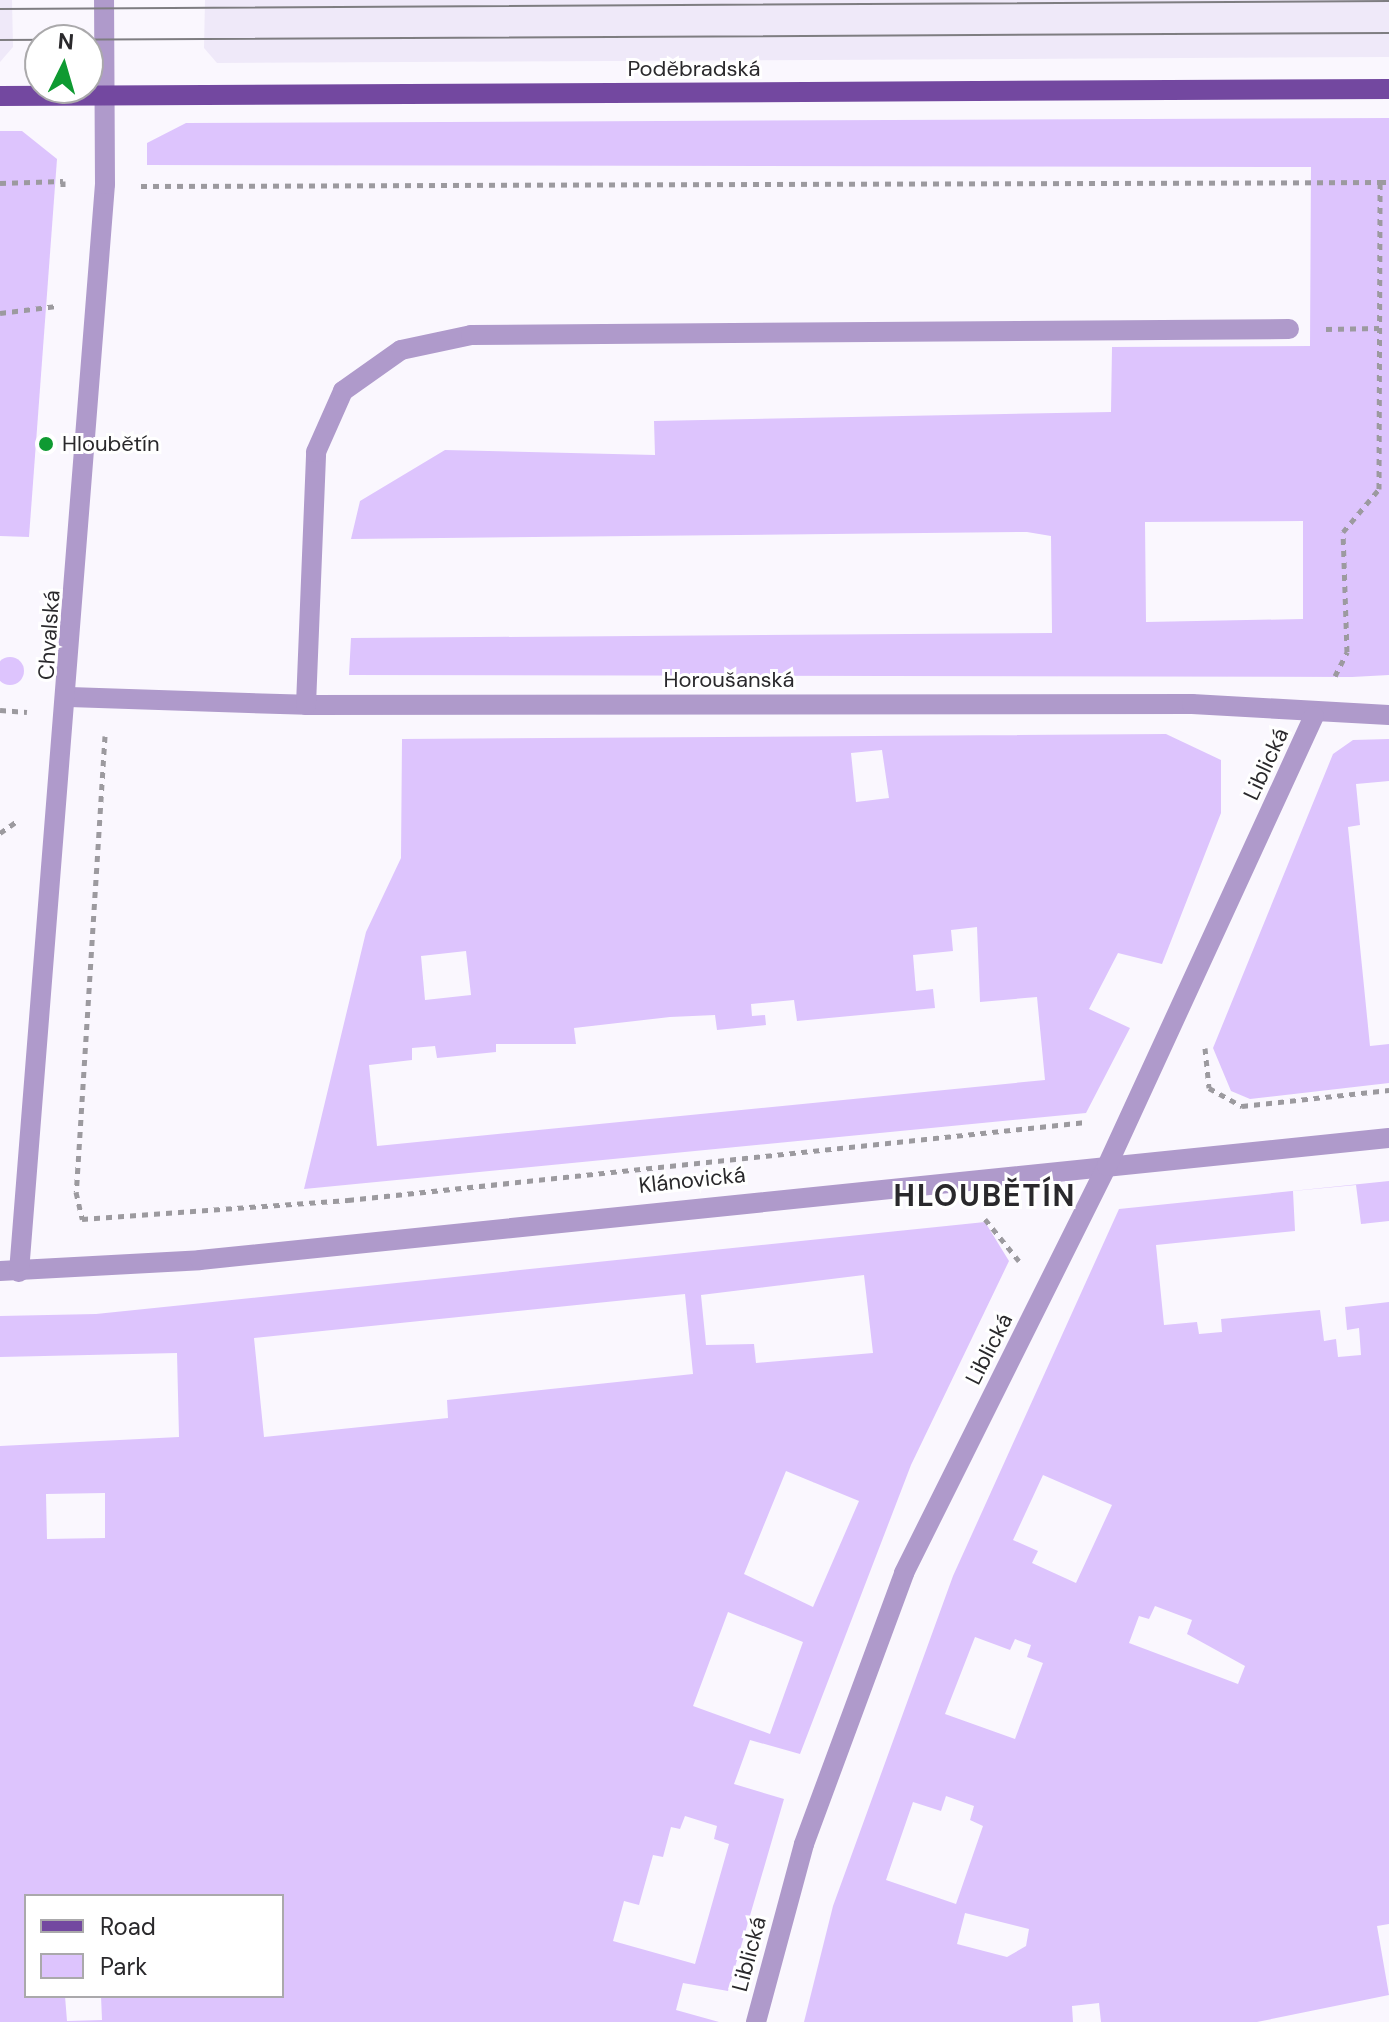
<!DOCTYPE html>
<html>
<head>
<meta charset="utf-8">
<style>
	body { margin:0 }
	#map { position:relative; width:1389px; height:2022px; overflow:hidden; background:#faf7fe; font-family:"DM Sans",sans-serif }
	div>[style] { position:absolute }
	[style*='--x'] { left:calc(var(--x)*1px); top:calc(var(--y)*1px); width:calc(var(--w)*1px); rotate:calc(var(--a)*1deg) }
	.built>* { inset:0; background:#efe9f9 }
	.green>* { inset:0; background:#ddc4fd }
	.round { border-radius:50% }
	.path>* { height:5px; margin-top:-2.5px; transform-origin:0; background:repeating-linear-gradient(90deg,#9c9a9f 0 6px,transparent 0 12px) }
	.minor>* { height:20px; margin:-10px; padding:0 10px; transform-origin:10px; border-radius:10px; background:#af9acb }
	.major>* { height:20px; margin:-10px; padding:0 10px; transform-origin:10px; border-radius:10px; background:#7348a0 }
	.tram>* { height:2px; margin:-1px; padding:0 1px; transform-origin:1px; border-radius:1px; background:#7e7d81 }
	.dots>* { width:22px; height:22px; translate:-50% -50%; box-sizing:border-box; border:4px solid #fff; border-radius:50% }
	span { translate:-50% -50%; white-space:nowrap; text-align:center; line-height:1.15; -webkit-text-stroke:6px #fff; paint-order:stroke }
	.street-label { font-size:22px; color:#2a292c }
	.poi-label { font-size:22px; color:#2a292c }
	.left { translate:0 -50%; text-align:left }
	.district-label { font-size:30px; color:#2a292c; font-weight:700; letter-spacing:2px }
	.legend { position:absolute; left:24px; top:1894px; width:260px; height:104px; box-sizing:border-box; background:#fff; border:2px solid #aaa9ab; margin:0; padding:10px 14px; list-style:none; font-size:24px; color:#2a292c }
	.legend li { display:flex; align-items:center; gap:16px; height:40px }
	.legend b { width:40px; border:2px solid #aaa9ab }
	.north { position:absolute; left:24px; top:24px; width:80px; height:80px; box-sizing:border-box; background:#fff; border:2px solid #aaa9ab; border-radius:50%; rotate:5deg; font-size:22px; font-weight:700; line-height:32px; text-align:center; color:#2a292c }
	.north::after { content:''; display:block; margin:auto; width:28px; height:36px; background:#0f9a32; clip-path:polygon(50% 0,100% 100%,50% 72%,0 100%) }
</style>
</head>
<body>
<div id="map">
	<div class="built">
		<div style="clip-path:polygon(0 0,12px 0,13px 47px,0 62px)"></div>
		<div style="clip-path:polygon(205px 0,1389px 0,1389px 57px,217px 63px,204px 48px)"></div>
	</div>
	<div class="green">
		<div style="clip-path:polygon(evenodd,1389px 118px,1389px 675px,1352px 677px,349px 675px,351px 638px,1052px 633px,1051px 536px,1027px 532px,351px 539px,360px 501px,445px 450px,655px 455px,654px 421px,1111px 412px,1112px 347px,1310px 346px,1311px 167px,147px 165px,147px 143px,186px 123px,1389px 118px,1303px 521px,1303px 619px,1146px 622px,1145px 522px,1303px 521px)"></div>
		<div style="clip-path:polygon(0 131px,22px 131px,57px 159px,29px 537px,0 536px)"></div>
		<div class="round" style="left:-4px;top:657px;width:28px;height:28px"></div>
		<div style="clip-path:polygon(evenodd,1166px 734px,1221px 760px,1221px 813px,1162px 964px,1118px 953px,1089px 1009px,1130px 1028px,1086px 1113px,304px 1189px,366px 932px,401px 858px,402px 739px,1166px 734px,882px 750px,889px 798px,856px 802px,851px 753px,882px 750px,1166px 734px,977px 927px,980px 1002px,1037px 997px,1045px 1080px,377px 1146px,369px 1065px,412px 1060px,412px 1048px,435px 1046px,437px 1058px,496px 1052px,496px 1044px,576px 1044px,574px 1028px,670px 1017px,715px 1015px,717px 1030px,766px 1025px,765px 1015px,752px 1016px,751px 1004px,794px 1000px,797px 1021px,935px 1008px,933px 989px,916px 991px,913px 955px,953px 951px,951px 930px,977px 927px,1166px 734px,466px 951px,471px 995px,425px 1000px,421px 956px,466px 951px)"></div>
		<div style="clip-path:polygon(1389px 739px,1389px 781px,1356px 784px,1360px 825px,1348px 827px,1370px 1046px,1389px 1044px,1389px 1083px,1250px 1099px,1231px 1091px,1213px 1048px,1333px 754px,1353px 740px)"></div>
		<div style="clip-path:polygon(evenodd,1389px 1181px,1389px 1221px,1361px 1224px,1356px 1185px,1293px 1191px,1295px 1231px,1156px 1245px,1164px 1325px,1197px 1322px,1199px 1334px,1222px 1332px,1221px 1319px,1320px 1310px,1324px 1341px,1336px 1339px,1338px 1357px,1361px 1355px,1359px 1328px,1347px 1330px,1345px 1307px,1389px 1302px,1389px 1924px,1377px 1926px,1389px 1995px,1257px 2022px,1101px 2022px,1099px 2003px,1072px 2006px,1073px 2022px,804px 2022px,833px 1906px,953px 1576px,1119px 1209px,1389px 1181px,1043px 1475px,1112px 1505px,1076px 1583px,1032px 1563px,1038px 1551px,1013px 1540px,1043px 1475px,1389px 1181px,1155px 1606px,1192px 1620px,1187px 1634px,1245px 1666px,1238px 1684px,1129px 1643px,1139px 1616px,1149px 1619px,1155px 1606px,1389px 1181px,975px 1637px,1010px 1650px,1015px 1639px,1031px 1645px,1027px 1657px,1043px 1663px,1015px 1739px,945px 1714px,975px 1637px,1389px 1181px,946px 1796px,974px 1806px,970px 1820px,983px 1826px,956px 1904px,886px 1880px,913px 1802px,941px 1811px,946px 1796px,1389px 1181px,965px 1913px,1029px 1929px,1026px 1946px,1007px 1957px,957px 1944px,965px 1913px)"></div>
		<div style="clip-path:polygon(evenodd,985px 1222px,1009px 1261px,911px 1465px,800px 1754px,750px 1740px,734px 1784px,784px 1799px,728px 1991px,683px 1983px,676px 2010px,719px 2022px,0 2022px,0 1446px,179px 1437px,177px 1353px,0 1357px,0 1316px,96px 1314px,985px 1222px,864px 1275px,873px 1353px,756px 1363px,754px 1344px,706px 1345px,701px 1295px,864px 1275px,985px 1222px,685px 1294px,693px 1374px,447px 1400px,448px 1418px,264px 1437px,254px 1338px,685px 1294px,985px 1222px,786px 1471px,859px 1501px,813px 1607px,744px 1574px,786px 1471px,985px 1222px,105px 1493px,105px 1538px,47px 1539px,46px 1494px,105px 1493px,985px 1222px,728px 1612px,803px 1642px,770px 1734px,693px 1706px,728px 1612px,985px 1222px,685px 1816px,717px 1826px,714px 1839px,729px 1844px,695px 1964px,613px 1941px,624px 1901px,639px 1905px,653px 1855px,663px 1857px,671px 1827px,680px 1829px,685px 1816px,985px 1222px,26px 1896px,282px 1896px,282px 1996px,101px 1996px,102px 2020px,67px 2021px,65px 1996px,26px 1996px,26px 1896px)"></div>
	</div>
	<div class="path">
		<div style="--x:0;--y:183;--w:63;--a:-1.8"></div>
		<div style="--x:63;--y:181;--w:6;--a:90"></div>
		<div style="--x:141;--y:186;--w:1239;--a:-0.18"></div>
		<div style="--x:0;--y:313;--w:57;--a:-7"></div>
		<div style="--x:1326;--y:329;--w:53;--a:-1.1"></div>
		<div style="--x:1335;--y:676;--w:27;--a:-63"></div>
		<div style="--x:1347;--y:652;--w:120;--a:-91.9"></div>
		<div style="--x:1343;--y:532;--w:56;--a:-50.1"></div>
		<div style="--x:1379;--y:489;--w:307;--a:-89.8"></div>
		<div style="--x:1380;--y:182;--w:9;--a:0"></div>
		<div style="--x:0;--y:710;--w:27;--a:4"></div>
		<div style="--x:105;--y:736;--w:457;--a:93.6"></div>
		<div style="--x:76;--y:1192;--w:28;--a:77"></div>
		<div style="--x:82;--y:1219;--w:267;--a:-4.1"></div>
		<div style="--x:348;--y:1200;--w:742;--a:-6.03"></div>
		<div style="--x:0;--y:833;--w:19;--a:-35"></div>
		<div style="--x:1205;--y:1048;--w:40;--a:84.3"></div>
		<div style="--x:1209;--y:1088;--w:38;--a:29"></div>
		<div style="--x:1242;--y:1106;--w:148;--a:-6.2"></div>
		<div style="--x:985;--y:1219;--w:54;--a:51"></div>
	</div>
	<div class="minor">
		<div style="--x:69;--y:697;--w:237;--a:1.9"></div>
		<div style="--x:306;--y:705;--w:886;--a:-0.06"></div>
		<div style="--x:1192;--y:704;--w:197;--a:3.2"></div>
		<div style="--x:306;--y:705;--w:253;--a:-87.7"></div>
		<div style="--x:316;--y:452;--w:67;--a:-66.1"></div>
		<div style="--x:343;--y:391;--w:71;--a:-35.3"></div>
		<div style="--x:401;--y:350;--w:72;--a:-12.1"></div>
		<div style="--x:471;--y:335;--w:818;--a:-0.42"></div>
		<div style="--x:0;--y:1271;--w:200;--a:-3.1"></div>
		<div style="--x:200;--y:1260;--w:1195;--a:-5.86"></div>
		<div style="--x:19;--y:1272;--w:1091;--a:-85.48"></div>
		<div style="--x:105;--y:184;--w:184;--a:-90.3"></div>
		<div style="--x:756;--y:2022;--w:184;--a:-74.9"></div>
		<div style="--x:804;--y:1844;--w:289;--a:-69.7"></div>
		<div style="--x:904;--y:1573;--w:455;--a:-63.5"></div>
		<div style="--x:1107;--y:1166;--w:495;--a:-65.3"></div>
	</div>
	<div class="major">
		<div style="--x:0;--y:96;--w:1389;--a:-0.29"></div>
	</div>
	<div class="tram">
		<div style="--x:0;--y:9;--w:1389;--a:-0.33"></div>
		<div style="--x:0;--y:40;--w:1389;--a:-0.29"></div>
	</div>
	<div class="dots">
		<div style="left:46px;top:444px;background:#0f9a32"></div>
	</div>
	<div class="street-label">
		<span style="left:694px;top:69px">Poděbradská</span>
		<span style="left:49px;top:635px;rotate:-86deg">Chvalská</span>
		<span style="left:729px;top:680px">Horoušanská</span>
		<span style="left:1266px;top:764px;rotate:-65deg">Liblická</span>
		<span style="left:692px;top:1180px;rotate:-6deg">Klánovická</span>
		<span style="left:989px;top:1349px;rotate:-63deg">Liblická</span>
		<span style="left:749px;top:1954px;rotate:-75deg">Liblická</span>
	</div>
	<div class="poi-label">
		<span class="left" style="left:62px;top:444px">Hloubětín</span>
	</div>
	<div class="district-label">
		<span style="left:985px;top:1196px">HLOUBĚTÍN</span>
	</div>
	<ul class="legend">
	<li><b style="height:10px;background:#7348a0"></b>Road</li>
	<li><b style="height:22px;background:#ddc4fd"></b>Park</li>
	</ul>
	<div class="north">N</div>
</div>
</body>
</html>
